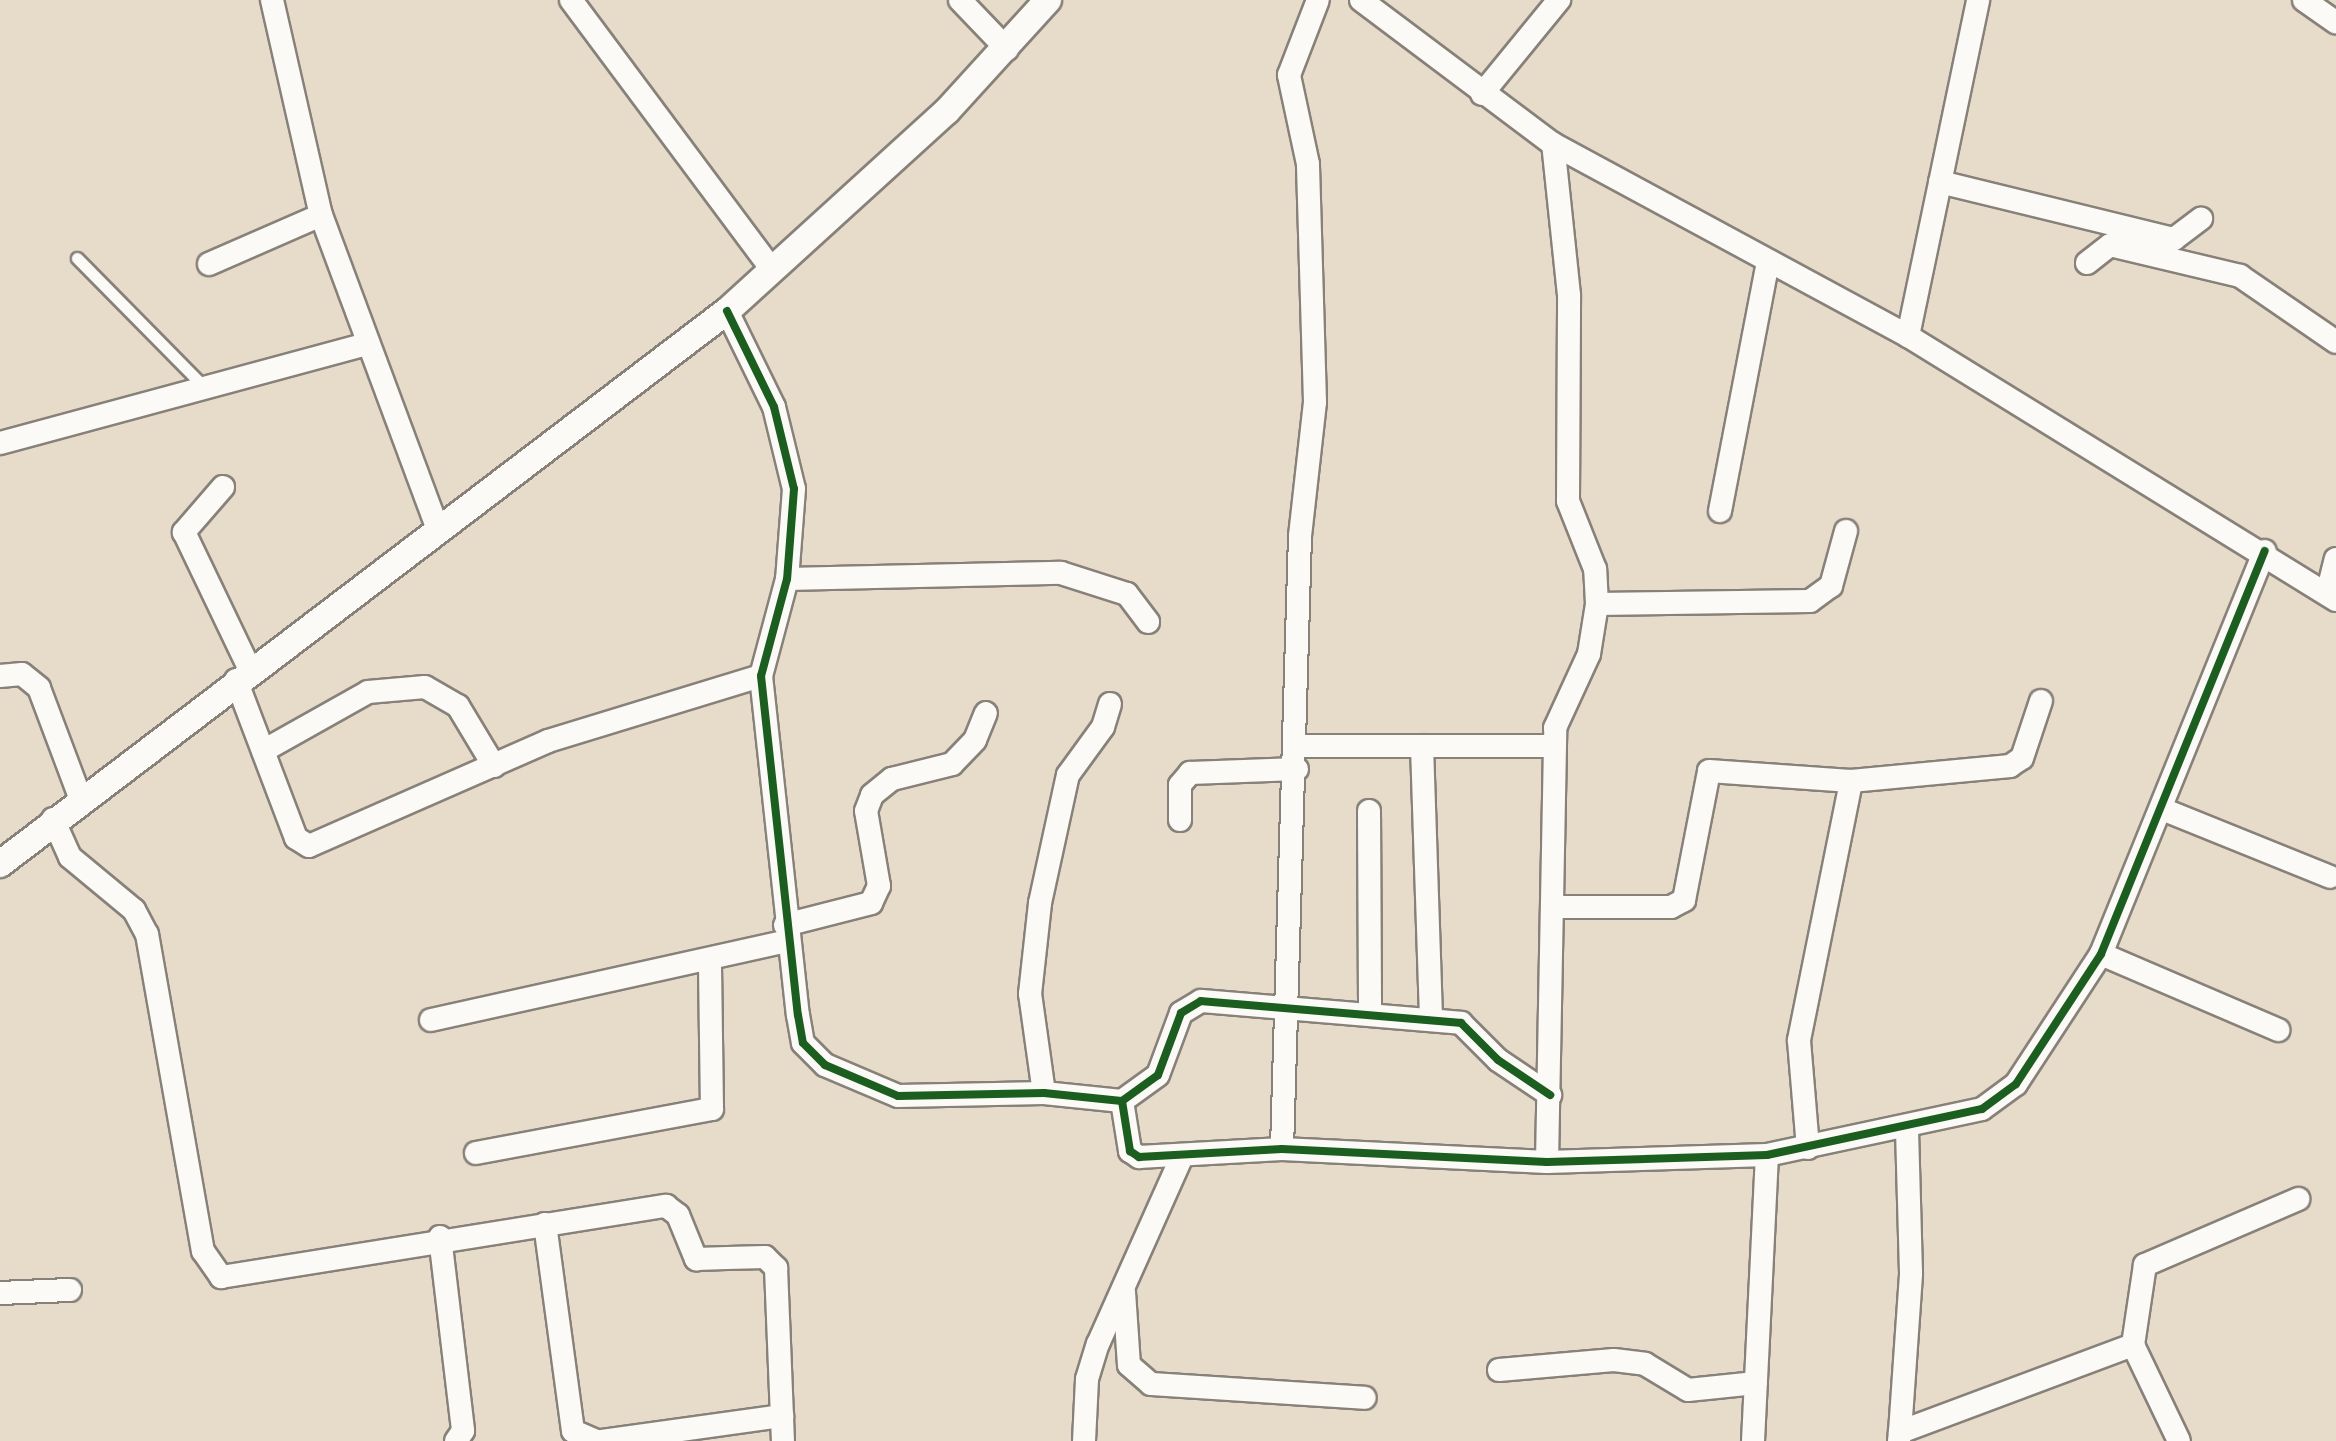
<!DOCTYPE html>
<html>
<head>
<meta charset="utf-8">
<style>
	body { margin:0 }
	#map { position:relative; width:2336px; height:1441px; overflow:hidden; background:#e7dbca; font-family:Pangolin,sans-serif }
	div>[style] { position:absolute }
	[style*='--x'] { left:calc(var(--x)*1px); top:calc(var(--y)*1px); width:calc(var(--w)*1px); rotate:calc(var(--a)*1deg) }
	.roads { filter:drop-shadow(2px 0 #878179) drop-shadow(-2px 0 #878179) drop-shadow(0 2px #878179) drop-shadow(0 -2px #878179) }
	.service>* { height:11px; margin:-5.5px; padding:0 5.5px; transform-origin:5.5px; border-radius:5.5px; background:#fbfaf7 }
	.minor>* { height:22px; margin:-11px; padding:0 11px; transform-origin:11px; border-radius:11px; background:#fbfaf7 }
	.tertiary>* { height:26px; margin:-13px; padding:0 13px; transform-origin:13px; border-radius:13px; background:#fbfaf7 }
	.cycleway>* { height:8px; margin:-4px; padding:0 4px; transform-origin:4px; border-radius:4px; background:#1b5e20 }
	span { translate:-50% -50%; white-space:nowrap; text-align:center; line-height:1.15; -webkit-text-stroke:7px #fbf7ec; paint-order:stroke }
</style>
</head>
<body>
<div id="map">
	<div class="roads">
		<div class="service">
			<div style="--x:77;--y:258;--w:182;--a:45.4"></div>
		</div>
		<div class="minor">
			<div style="--x:272;--y:0;--w:221;--a:77.2"></div>
			<div style="--x:321;--y:215;--w:336;--a:69.6"></div>
			<div style="--x:571;--y:0;--w:337;--a:53.3"></div>
			<div style="--x:960;--y:0;--w:68;--a:46.2"></div>
			<div style="--x:1361;--y:0;--w:240;--a:36.9"></div>
			<div style="--x:1553;--y:144;--w:404;--a:28.4"></div>
			<div style="--x:1908;--y:336;--w:503;--a:31.67"></div>
			<div style="--x:2304;--y:0;--w:39;--a:35"></div>
			<div style="--x:1482;--y:94;--w:122;--a:-50.7"></div>
			<div style="--x:1940;--y:182;--w:241;--a:13.7"></div>
			<div style="--x:2174;--y:239;--w:34;--a:-37"></div>
			<div style="--x:2087;--y:263;--w:29;--a:-38"></div>
			<div style="--x:2110;--y:245;--w:134;--a:13.4"></div>
			<div style="--x:2240;--y:276;--w:116;--a:34.5"></div>
			<div style="--x:209;--y:264;--w:122;--a:-23.6"></div>
			<div style="--x:727;--y:311;--w:107;--a:63.9"></div>
			<div style="--x:774;--y:407;--w:84;--a:76.3"></div>
			<div style="--x:794;--y:489;--w:90;--a:94.4"></div>
			<div style="--x:787;--y:579;--w:100;--a:105"></div>
			<div style="--x:761;--y:676;--w:341;--a:83.8"></div>
			<div style="--x:798;--y:1015;--w:28;--a:80"></div>
			<div style="--x:803;--y:1043;--w:31;--a:45"></div>
			<div style="--x:825;--y:1065;--w:79;--a:23"></div>
			<div style="--x:898;--y:1096;--w:146;--a:-1.2"></div>
			<div style="--x:1044;--y:1093;--w:78;--a:5.9"></div>
			<div style="--x:1122;--y:1101;--w:44;--a:-35.8"></div>
			<div style="--x:1158;--y:1075;--w:66;--a:-69.6"></div>
			<div style="--x:1181;--y:1013;--w:23;--a:-31"></div>
			<div style="--x:1201;--y:1001;--w:261;--a:4.8"></div>
			<div style="--x:1461;--y:1023;--w:52;--a:45"></div>
			<div style="--x:1498;--y:1060;--w:63;--a:33.9"></div>
			<div style="--x:1908;--y:336;--w:343;--a:-78.2"></div>
			<div style="--x:0;--y:443;--w:379;--a:-15.1"></div>
			<div style="--x:223;--y:487;--w:60;--a:130.9"></div>
			<div style="--x:184;--y:532;--w:153;--a:64.4"></div>
			<div style="--x:1720;--y:511;--w:254;--a:-79.1"></div>
			<div style="--x:787;--y:579;--w:274;--a:-1.3"></div>
			<div style="--x:1061;--y:573;--w:69;--a:17.7"></div>
			<div style="--x:1127;--y:594;--w:35;--a:53"></div>
			<div style="--x:2327;--y:594;--w:36;--a:-76"></div>
			<div style="--x:1597;--y:604;--w:213;--a:-0.8"></div>
			<div style="--x:1810;--y:601;--w:26;--a:-36"></div>
			<div style="--x:1831;--y:586;--w:57;--a:-74.7"></div>
			<div style="--x:0;--y:676;--w:22;--a:-5"></div>
			<div style="--x:22;--y:674;--w:22;--a:39"></div>
			<div style="--x:39;--y:688;--w:116;--a:69.4"></div>
			<div style="--x:236;--y:680;--w:169;--a:69.2"></div>
			<div style="--x:296;--y:838;--w:15;--a:32"></div>
			<div style="--x:309;--y:846;--w:261;--a:-23.7"></div>
			<div style="--x:548;--y:741;--w:223;--a:-17"></div>
			<div style="--x:1298;--y:746;--w:257;--a:0"></div>
			<div style="--x:1422;--y:746;--w:271;--a:88.1"></div>
			<div style="--x:263;--y:751;--w:120;--a:-29.3"></div>
			<div style="--x:368;--y:692;--w:57;--a:-5"></div>
			<div style="--x:425;--y:687;--w:38;--a:30"></div>
			<div style="--x:458;--y:706;--w:70;--a:59"></div>
			<div style="--x:2162;--y:809;--w:181;--a:22"></div>
			<div style="--x:1369;--y:811;--w:202;--a:89.7"></div>
			<div style="--x:53;--y:819;--w:42;--a:65.9"></div>
			<div style="--x:70;--y:857;--w:83;--a:39.6"></div>
			<div style="--x:134;--y:910;--w:27;--a:62"></div>
			<div style="--x:147;--y:934;--w:322;--a:80"></div>
			<div style="--x:203;--y:1251;--w:32;--a:55"></div>
			<div style="--x:221;--y:1277;--w:451;--a:-9.1"></div>
			<div style="--x:666;--y:1206;--w:15;--a:37"></div>
			<div style="--x:678;--y:1215;--w:48;--a:67.8"></div>
			<div style="--x:696;--y:1259;--w:69;--a:-1.7"></div>
			<div style="--x:765;--y:1257;--w:16;--a:45"></div>
			<div style="--x:776;--y:1268;--w:173;--a:87.7"></div>
			<div style="--x:1180;--y:820;--w:35;--a:-90"></div>
			<div style="--x:1180;--y:785;--w:16;--a:-50"></div>
			<div style="--x:1190;--y:773;--w:107;--a:-2.1"></div>
			<div style="--x:1557;--y:907;--w:114;--a:0"></div>
			<div style="--x:1671;--y:907;--w:15;--a:-28"></div>
			<div style="--x:1684;--y:900;--w:131;--a:-79"></div>
			<div style="--x:1709;--y:771;--w:142;--a:4"></div>
			<div style="--x:1851;--y:781;--w:160;--a:-5.4"></div>
			<div style="--x:2010;--y:766;--w:14;--a:-34"></div>
			<div style="--x:2022;--y:758;--w:60;--a:-71.6"></div>
			<div style="--x:785;--y:925;--w:89;--a:-14.3"></div>
			<div style="--x:871;--y:903;--w:19;--a:-65"></div>
			<div style="--x:879;--y:886;--w:76;--a:-99.8"></div>
			<div style="--x:866;--y:811;--w:17;--a:-69"></div>
			<div style="--x:872;--y:795;--w:26;--a:-39"></div>
			<div style="--x:892;--y:779;--w:62;--a:-14"></div>
			<div style="--x:952;--y:764;--w:33;--a:-46"></div>
			<div style="--x:975;--y:740;--w:29;--a:-68"></div>
			<div style="--x:2101;--y:954;--w:193;--a:23.2"></div>
			<div style="--x:431;--y:1020;--w:365;--a:-12.5"></div>
			<div style="--x:1044;--y:1093;--w:100;--a:-98"></div>
			<div style="--x:1030;--y:994;--w:92;--a:-83.7"></div>
			<div style="--x:1040;--y:903;--w:131;--a:-77.7"></div>
			<div style="--x:1068;--y:775;--w:59;--a:-53.9"></div>
			<div style="--x:1103;--y:727;--w:24;--a:-73"></div>
			<div style="--x:1122;--y:1101;--w:51;--a:80.9"></div>
			<div style="--x:1130;--y:1151;--w:11;--a:34"></div>
			<div style="--x:1139;--y:1157;--w:143;--a:-3.2"></div>
			<div style="--x:1282;--y:1149;--w:265;--a:2.8"></div>
			<div style="--x:1547;--y:1162;--w:220;--a:-1.8"></div>
			<div style="--x:1767;--y:1155;--w:220;--a:-12.1"></div>
			<div style="--x:1982;--y:1109;--w:42;--a:-36.3"></div>
			<div style="--x:2016;--y:1084;--w:155;--a:-56.8"></div>
			<div style="--x:2101;--y:954;--w:435;--a:-67.9"></div>
			<div style="--x:1808;--y:1148;--w:108;--a:-94.8"></div>
			<div style="--x:1799;--y:1040;--w:264;--a:-78.6"></div>
			<div style="--x:1282;--y:1149;--w:613;--a:-88.32"></div>
			<div style="--x:1300;--y:536;--w:135;--a:-83.6"></div>
			<div style="--x:1315;--y:402;--w:238;--a:-91.7"></div>
			<div style="--x:1308;--y:164;--w:91;--a:-102.1"></div>
			<div style="--x:1289;--y:75;--w:80;--a:-68.9"></div>
			<div style="--x:476;--y:1153;--w:240;--a:-10.6"></div>
			<div style="--x:712;--y:1109;--w:150;--a:-90.8"></div>
			<div style="--x:1547;--y:1162;--w:434;--a:-88.9"></div>
			<div style="--x:1555;--y:728;--w:81;--a:-65.3"></div>
			<div style="--x:1589;--y:654;--w:51;--a:-80.9"></div>
			<div style="--x:1597;--y:604;--w:35;--a:-93"></div>
			<div style="--x:1595;--y:569;--w:73;--a:-111.7"></div>
			<div style="--x:1568;--y:501;--w:206;--a:-89.7"></div>
			<div style="--x:1569;--y:295;--w:152;--a:-96"></div>
			<div style="--x:545;--y:1224;--w:209;--a:82.3"></div>
			<div style="--x:573;--y:1431;--w:25;--a:23"></div>
			<div style="--x:440;--y:1237;--w:195;--a:83.2"></div>
			<div style="--x:463;--y:1431;--w:12;--a:125"></div>
			<div style="--x:1124;--y:1292;--w:73;--a:86.1"></div>
			<div style="--x:1129;--y:1365;--w:29;--a:41"></div>
			<div style="--x:1151;--y:1384;--w:214;--a:3.7"></div>
			<div style="--x:0;--y:1293;--w:70;--a:-2.5"></div>
			<div style="--x:2133;--y:1345;--w:81;--a:-81.5"></div>
			<div style="--x:2145;--y:1265;--w:167;--a:-23.3"></div>
			<div style="--x:2133;--y:1345;--w:106;--a:64.4"></div>
			<div style="--x:1499;--y:1370;--w:115;--a:-5"></div>
			<div style="--x:1614;--y:1360;--w:31;--a:7"></div>
			<div style="--x:1645;--y:1364;--w:50;--a:31.2"></div>
			<div style="--x:1688;--y:1390;--w:68;--a:-5.9"></div>
			<div style="--x:1900;--y:1432;--w:159;--a:-86"></div>
			<div style="--x:1911;--y:1273;--w:145;--a:-91.6"></div>
			<div style="--x:602;--y:1441;--w:182;--a:-7.9"></div>
			<div style="--x:1084;--y:1441;--w:62;--a:-87.2"></div>
			<div style="--x:1087;--y:1379;--w:37;--a:-73"></div>
			<div style="--x:1098;--y:1344;--w:206;--a:-65.9"></div>
			<div style="--x:1753;--y:1441;--w:286;--a:-87.2"></div>
			<div style="--x:1899;--y:1441;--w:9;--a:-84"></div>
			<div style="--x:1900;--y:1432;--w:249;--a:-20.5"></div>
		</div>
		<div class="tertiary">
			<div style="--x:0;--y:864;--w:913;--a:-37.26"></div>
			<div style="--x:727;--y:311;--w:297;--a:-42.3"></div>
			<div style="--x:947;--y:111;--w:150;--a:-47.7"></div>
		</div>
	</div>
	<div class="cycleway">
		<div style="--x:727;--y:311;--w:107;--a:63.9"></div>
		<div style="--x:774;--y:407;--w:84;--a:76.3"></div>
		<div style="--x:794;--y:489;--w:90;--a:94.4"></div>
		<div style="--x:787;--y:579;--w:100;--a:105"></div>
		<div style="--x:761;--y:676;--w:341;--a:83.8"></div>
		<div style="--x:798;--y:1015;--w:28;--a:80"></div>
		<div style="--x:803;--y:1043;--w:31;--a:45"></div>
		<div style="--x:825;--y:1065;--w:79;--a:23"></div>
		<div style="--x:898;--y:1096;--w:146;--a:-1.2"></div>
		<div style="--x:1044;--y:1093;--w:78;--a:5.9"></div>
		<div style="--x:1122;--y:1101;--w:44;--a:-35.8"></div>
		<div style="--x:1158;--y:1075;--w:66;--a:-69.6"></div>
		<div style="--x:1181;--y:1013;--w:23;--a:-31"></div>
		<div style="--x:1201;--y:1001;--w:261;--a:4.8"></div>
		<div style="--x:1461;--y:1023;--w:52;--a:45"></div>
		<div style="--x:1498;--y:1060;--w:63;--a:33.9"></div>
		<div style="--x:1122;--y:1101;--w:51;--a:80.9"></div>
		<div style="--x:1130;--y:1151;--w:11;--a:34"></div>
		<div style="--x:1139;--y:1157;--w:143;--a:-3.2"></div>
		<div style="--x:1282;--y:1149;--w:265;--a:2.8"></div>
		<div style="--x:1547;--y:1162;--w:220;--a:-1.8"></div>
		<div style="--x:1767;--y:1155;--w:220;--a:-12.1"></div>
		<div style="--x:1982;--y:1109;--w:42;--a:-36.3"></div>
		<div style="--x:2016;--y:1084;--w:155;--a:-56.8"></div>
		<div style="--x:2101;--y:954;--w:435;--a:-67.9"></div>
	</div>
</div>
</body>
</html>
